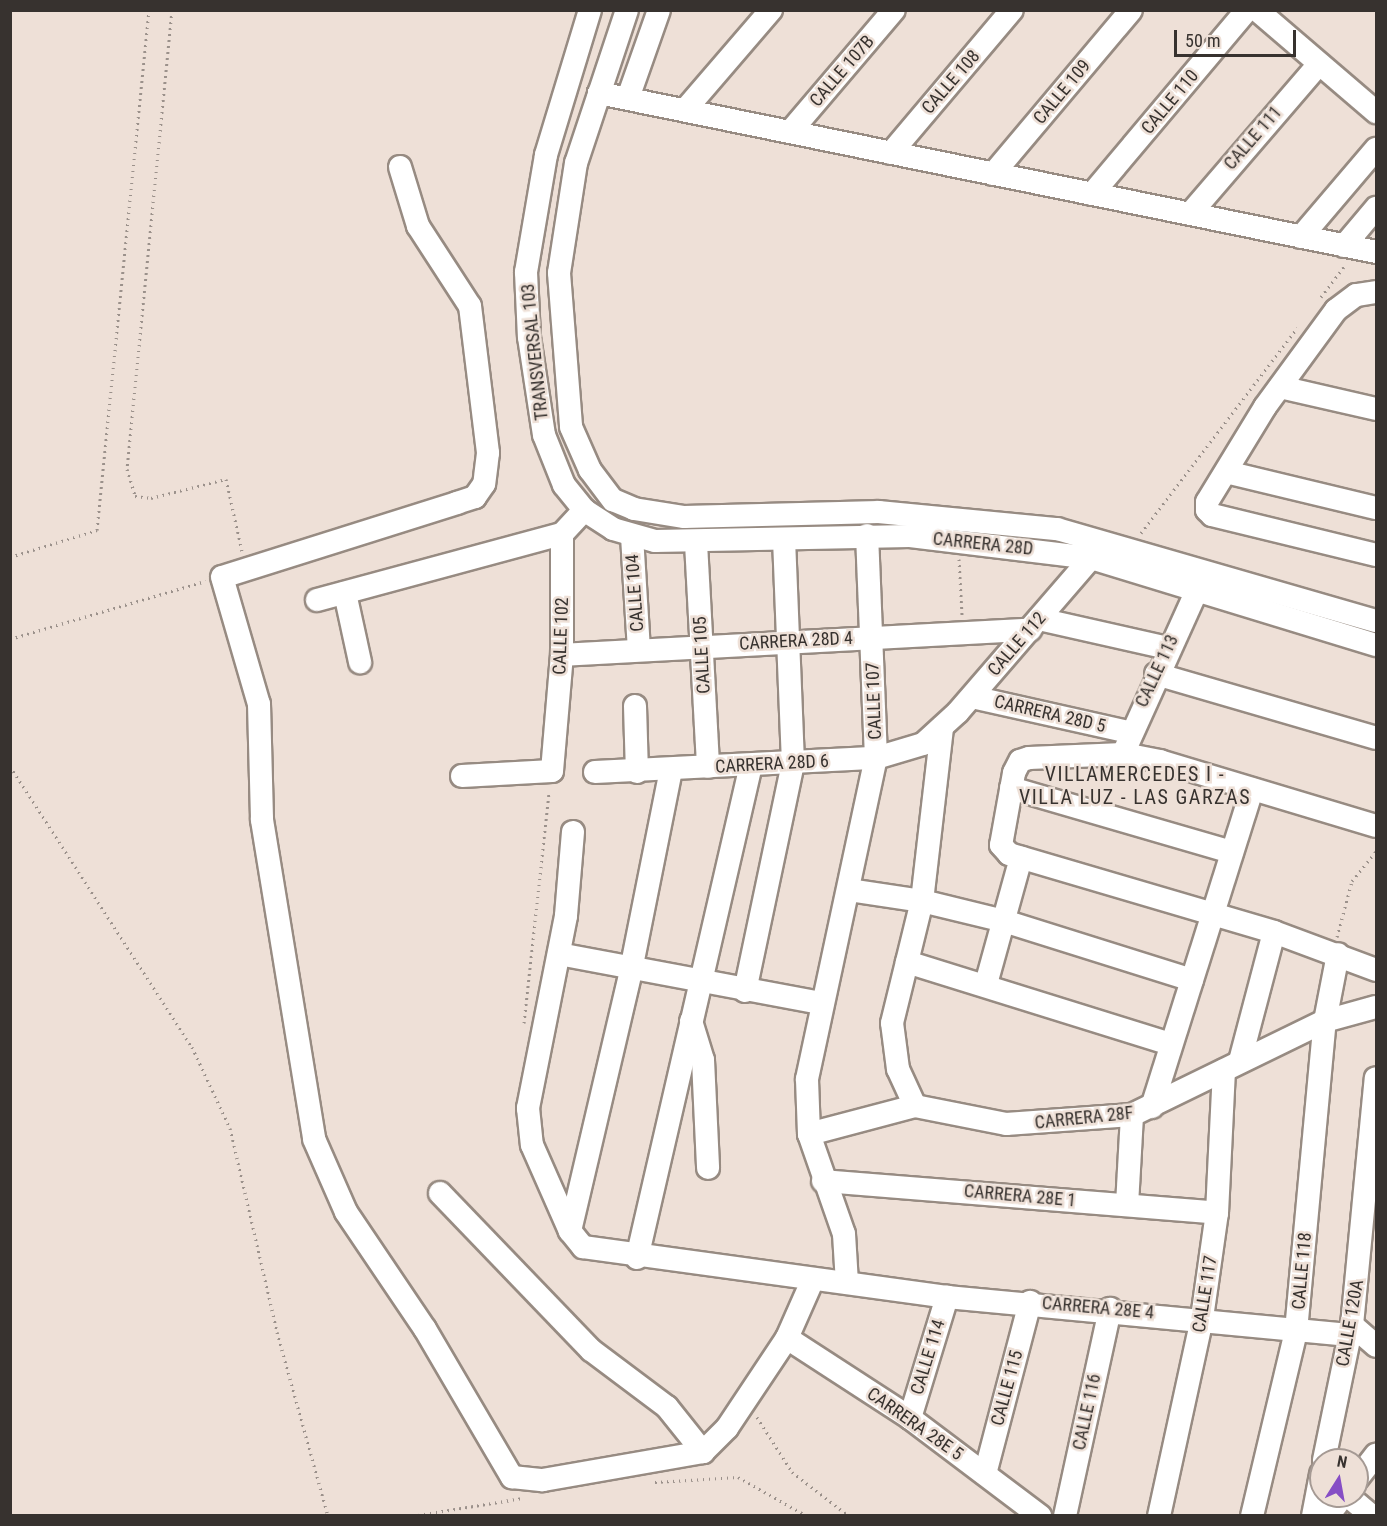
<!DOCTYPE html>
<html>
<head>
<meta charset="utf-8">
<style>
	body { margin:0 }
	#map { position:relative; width:1387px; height:1526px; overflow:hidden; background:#eee0d7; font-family:"Roboto Condensed",sans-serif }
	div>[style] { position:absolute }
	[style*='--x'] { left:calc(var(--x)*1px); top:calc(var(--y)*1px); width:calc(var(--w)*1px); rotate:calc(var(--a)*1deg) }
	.path>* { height:3px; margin-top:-1.5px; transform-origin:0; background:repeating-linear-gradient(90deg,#9b918b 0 1.5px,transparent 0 6px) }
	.roads { filter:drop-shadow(2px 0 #978b82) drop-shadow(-2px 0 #978b82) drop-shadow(0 2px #978b82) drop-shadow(0 -2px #978b82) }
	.minor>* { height:22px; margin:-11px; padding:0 11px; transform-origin:11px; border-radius:11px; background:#fff }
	span { translate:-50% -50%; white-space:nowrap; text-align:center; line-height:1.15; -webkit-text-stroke:5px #eee0d7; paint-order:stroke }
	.street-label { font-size:18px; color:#37322f }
	.neighbourhood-label { font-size:20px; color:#37322f; letter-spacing:1.5px }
	.frame { position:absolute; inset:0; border:12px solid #37322f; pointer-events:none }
	.north { position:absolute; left:1309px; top:1448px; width:60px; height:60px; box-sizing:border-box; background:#eee0d7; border:2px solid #a59a94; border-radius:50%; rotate:11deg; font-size:16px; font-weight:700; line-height:24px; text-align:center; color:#37322f }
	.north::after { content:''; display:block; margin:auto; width:21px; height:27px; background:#864ec5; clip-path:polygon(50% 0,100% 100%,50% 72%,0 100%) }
	.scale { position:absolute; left:1174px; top:30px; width:122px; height:27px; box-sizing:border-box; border:3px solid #37322f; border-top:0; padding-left:8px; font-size:18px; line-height:21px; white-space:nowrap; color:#37322f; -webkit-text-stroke:4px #eee0d7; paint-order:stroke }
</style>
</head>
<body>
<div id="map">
	<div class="path">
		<div style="--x:172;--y:10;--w:461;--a:95.6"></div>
		<div style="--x:127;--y:469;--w:28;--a:73"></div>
		<div style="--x:135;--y:496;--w:16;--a:7"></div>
		<div style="--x:151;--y:498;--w:77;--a:-14.2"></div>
		<div style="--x:226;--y:479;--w:74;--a:77.5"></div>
		<div style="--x:1321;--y:297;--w:41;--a:-52.9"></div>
		<div style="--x:1141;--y:533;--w:258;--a:-52.7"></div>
		<div style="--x:10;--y:557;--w:91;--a:-17.2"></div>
		<div style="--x:97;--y:530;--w:523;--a:-84.29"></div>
		<div style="--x:959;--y:559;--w:56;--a:86.9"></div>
		<div style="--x:10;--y:639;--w:204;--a:-16.5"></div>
		<div style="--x:10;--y:766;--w:335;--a:57.1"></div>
		<div style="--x:192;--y:1047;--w:89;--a:64.9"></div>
		<div style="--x:230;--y:1128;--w:209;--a:77"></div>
		<div style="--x:277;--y:1332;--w:191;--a:74.5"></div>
		<div style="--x:1337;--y:937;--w:58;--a:-75"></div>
		<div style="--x:1352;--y:881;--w:38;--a:-51"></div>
		<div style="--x:524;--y:1023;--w:233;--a:-83.8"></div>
		<div style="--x:757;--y:1417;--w:65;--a:57.5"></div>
		<div style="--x:792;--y:1472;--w:72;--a:37.7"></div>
		<div style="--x:655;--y:1482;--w:83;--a:-3.4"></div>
		<div style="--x:738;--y:1477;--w:79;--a:29.5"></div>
		<div style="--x:412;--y:1516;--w:112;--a:-9.2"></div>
	</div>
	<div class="roads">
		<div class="minor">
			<div style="--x:590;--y:10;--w:152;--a:106.9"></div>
			<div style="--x:546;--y:155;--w:119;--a:99.7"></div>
			<div style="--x:526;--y:272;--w:65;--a:87.4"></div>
			<div style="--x:529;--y:337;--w:99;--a:81.3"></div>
			<div style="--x:544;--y:435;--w:54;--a:68.2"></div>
			<div style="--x:564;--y:485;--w:32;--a:51"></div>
			<div style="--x:584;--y:510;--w:35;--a:33"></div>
			<div style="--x:613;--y:529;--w:44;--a:15.9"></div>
			<div style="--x:655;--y:541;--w:255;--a:-1.1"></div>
			<div style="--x:910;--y:536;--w:182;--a:6.9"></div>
			<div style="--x:1091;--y:558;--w:298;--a:17"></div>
			<div style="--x:627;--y:10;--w:161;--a:108.4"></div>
			<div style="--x:576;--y:163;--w:111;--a:98.8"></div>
			<div style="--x:559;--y:273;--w:154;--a:85.5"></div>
			<div style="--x:571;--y:427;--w:47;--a:66.2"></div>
			<div style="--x:590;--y:470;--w:38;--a:53"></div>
			<div style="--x:613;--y:500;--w:23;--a:23"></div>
			<div style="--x:634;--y:509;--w:51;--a:9.1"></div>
			<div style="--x:684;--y:517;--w:195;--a:-1.5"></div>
			<div style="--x:879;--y:512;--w:179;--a:5.5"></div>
			<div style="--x:1057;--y:529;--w:332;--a:16.1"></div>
			<div style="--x:1257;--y:10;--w:157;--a:40.6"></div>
			<div style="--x:599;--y:93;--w:793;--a:11.56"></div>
			<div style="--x:628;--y:98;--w:93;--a:-70.6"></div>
			<div style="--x:685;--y:110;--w:132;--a:-49.3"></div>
			<div style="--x:790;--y:132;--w:160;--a:-49.6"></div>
			<div style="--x:891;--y:153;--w:187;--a:-49.8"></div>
			<div style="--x:400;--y:167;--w:62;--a:73"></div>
			<div style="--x:418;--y:226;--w:95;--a:57"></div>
			<div style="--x:470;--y:306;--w:148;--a:83"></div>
			<div style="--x:488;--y:453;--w:31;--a:97"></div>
			<div style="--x:484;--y:484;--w:16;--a:125"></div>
			<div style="--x:475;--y:497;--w:19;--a:162"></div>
			<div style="--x:457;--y:503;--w:246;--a:162.5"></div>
			<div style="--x:222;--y:577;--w:132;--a:73.8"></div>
			<div style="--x:259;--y:704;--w:116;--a:88.5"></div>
			<div style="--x:262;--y:820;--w:323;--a:80.7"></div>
			<div style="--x:314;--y:1139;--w:80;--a:66.3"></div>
			<div style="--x:346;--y:1212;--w:141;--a:56"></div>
			<div style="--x:425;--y:1329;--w:172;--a:59.6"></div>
			<div style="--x:512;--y:1477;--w:31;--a:6"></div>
			<div style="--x:543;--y:1480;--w:162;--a:-9.9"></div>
			<div style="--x:993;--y:174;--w:214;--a:-49.9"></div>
			<div style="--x:1092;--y:194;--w:241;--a:-49.9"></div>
			<div style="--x:1190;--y:214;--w:198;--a:-49.3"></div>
			<div style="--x:1301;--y:237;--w:116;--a:-49.6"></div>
			<div style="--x:1344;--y:246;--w:50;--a:-49.9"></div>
			<div style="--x:1376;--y:292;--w:20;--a:171"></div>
			<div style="--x:1356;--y:295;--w:25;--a:143"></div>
			<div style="--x:1336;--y:310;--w:120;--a:126.2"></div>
			<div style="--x:1265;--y:407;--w:111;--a:121.4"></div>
			<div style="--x:1207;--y:502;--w:8;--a:90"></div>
			<div style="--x:1207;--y:510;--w:7;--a:45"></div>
			<div style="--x:1212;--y:515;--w:169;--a:13.7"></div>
			<div style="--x:1280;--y:387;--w:98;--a:12.9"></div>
			<div style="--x:1226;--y:472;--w:154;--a:13.5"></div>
			<div style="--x:632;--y:536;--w:114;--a:86.5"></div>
			<div style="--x:696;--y:543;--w:224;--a:86.9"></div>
			<div style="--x:345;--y:593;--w:71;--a:77.7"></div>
			<div style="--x:317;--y:600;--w:254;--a:-15.1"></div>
			<div style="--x:1039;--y:619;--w:132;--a:12.7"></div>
			<div style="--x:562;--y:655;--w:469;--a:-3.1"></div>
			<div style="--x:1156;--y:674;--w:229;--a:16.2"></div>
			<div style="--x:972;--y:697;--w:161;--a:12.6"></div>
			<div style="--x:635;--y:706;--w:66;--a:88.3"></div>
			<div style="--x:1123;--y:754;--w:180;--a:-65.7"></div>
			<div style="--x:595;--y:772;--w:281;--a:-2.9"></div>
			<div style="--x:876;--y:758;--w:49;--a:-16.6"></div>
			<div style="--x:923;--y:744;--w:47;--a:-42.4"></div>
			<div style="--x:958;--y:712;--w:203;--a:-49.2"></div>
			<div style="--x:462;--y:776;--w:90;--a:-3.2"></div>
			<div style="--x:552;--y:771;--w:116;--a:-85.1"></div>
			<div style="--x:562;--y:655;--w:121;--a:-90"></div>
			<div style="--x:562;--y:534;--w:33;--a:-47"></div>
			<div style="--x:1011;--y:788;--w:230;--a:16.2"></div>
			<div style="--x:1376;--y:826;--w:226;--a:-163.3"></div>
			<div style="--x:1160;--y:761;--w:38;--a:-169"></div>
			<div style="--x:1123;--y:754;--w:94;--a:177.6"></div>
			<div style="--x:1029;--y:758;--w:9;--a:162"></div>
			<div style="--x:1020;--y:761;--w:13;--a:117"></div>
			<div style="--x:1014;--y:773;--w:73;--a:100.2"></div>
			<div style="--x:1001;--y:845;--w:12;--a:48"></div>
			<div style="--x:1009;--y:854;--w:276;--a:16.4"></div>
			<div style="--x:1274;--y:932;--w:109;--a:20.4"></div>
			<div style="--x:573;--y:832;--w:84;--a:94.8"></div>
			<div style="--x:566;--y:916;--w:196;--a:101.2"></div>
			<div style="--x:528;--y:1108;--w:37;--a:84"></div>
			<div style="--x:532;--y:1145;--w:94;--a:66.2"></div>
			<div style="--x:570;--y:1231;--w:21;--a:51"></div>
			<div style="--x:583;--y:1247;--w:367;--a:7.8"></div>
			<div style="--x:947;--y:1297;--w:404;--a:5.4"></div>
			<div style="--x:849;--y:890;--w:74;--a:8.6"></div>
			<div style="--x:922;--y:901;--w:174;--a:-83.4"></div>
			<div style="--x:559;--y:954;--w:268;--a:10.6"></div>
			<div style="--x:907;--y:962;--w:275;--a:17.3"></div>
			<div style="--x:986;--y:984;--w:131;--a:-74.5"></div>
			<div style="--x:745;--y:991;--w:233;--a:-78.1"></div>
			<div style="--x:793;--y:763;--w:224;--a:-92.3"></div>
			<div style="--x:691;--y:1021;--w:41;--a:72.9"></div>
			<div style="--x:703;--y:1060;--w:108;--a:87.3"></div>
			<div style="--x:1240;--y:1061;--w:133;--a:-75.2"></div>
			<div style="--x:915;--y:1106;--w:41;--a:-114.7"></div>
			<div style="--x:898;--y:1069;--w:46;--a:-97.4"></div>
			<div style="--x:892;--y:1023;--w:126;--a:-76.2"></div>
			<div style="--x:922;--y:901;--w:84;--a:13.7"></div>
			<div style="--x:1004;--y:921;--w:197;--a:17.4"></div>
			<div style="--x:1152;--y:1107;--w:333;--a:-72.5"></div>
			<div style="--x:809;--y:1134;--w:110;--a:-14.8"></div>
			<div style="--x:915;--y:1106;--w:93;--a:11.2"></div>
			<div style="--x:1006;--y:1124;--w:126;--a:-4.1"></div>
			<div style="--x:1132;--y:1115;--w:215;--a:-26"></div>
			<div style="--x:1325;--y:1021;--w:53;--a:-15.4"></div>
			<div style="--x:823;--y:1181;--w:395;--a:4.6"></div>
			<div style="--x:440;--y:1193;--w:218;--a:46.1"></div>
			<div style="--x:591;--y:1350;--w:95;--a:36.9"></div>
			<div style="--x:667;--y:1407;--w:58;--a:51.3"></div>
			<div style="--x:703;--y:1452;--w:34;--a:-45"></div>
			<div style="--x:727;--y:1428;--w:108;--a:-56.3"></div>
			<div style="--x:787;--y:1338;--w:64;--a:-66.2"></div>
			<div style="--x:1127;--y:1205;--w:90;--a:-86.8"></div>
			<div style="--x:570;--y:1231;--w:268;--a:-76.8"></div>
			<div style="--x:631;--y:970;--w:205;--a:-78.7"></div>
			<div style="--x:637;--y:1258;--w:506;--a:-76.98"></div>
			<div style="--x:847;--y:1283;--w:49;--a:-93.5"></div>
			<div style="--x:844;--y:1234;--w:106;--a:-109.3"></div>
			<div style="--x:809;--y:1134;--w:55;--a:-92.1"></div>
			<div style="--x:807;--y:1079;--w:328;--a:-77.9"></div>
			<div style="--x:876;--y:758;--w:223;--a:-92.3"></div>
			<div style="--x:1352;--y:1325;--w:32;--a:41"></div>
			<div style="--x:787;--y:1338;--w:147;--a:33"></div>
			<div style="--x:910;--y:1418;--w:163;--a:37"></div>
			<div style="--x:910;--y:1418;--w:127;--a:-73"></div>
			<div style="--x:1324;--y:1460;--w:138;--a:-78.3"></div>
			<div style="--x:1352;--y:1325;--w:248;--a:-84.5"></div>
			<div style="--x:985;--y:1474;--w:178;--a:-75.3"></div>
			<div style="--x:1357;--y:1479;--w:31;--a:-52"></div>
			<div style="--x:1348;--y:1496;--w:31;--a:40"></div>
			<div style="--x:1065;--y:1516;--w:212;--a:-77.7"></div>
			<div style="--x:1159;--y:1516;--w:203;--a:-77.7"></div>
			<div style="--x:1202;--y:1318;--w:106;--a:-81.9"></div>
			<div style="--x:1217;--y:1213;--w:143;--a:-87.2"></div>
			<div style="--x:1252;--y:1516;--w:190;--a:-76.6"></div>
			<div style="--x:1296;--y:1331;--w:311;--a:-84.7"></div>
			<div style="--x:1325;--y:1021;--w:68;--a:-79"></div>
			<div style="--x:1313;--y:1516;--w:43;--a:-79.2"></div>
			<div style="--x:1328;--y:1516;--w:25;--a:-53"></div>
		</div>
	</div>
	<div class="street-label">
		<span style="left:842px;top:71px;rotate:-49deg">CALLE 107B</span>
		<span style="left:951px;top:82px;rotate:-49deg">CALLE 108</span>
		<span style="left:1062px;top:92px;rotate:-50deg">CALLE 109</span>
		<span style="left:1170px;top:102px;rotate:-50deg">CALLE 110</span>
		<span style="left:1253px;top:138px;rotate:-49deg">CALLE 111</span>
		<span style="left:535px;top:352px;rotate:-96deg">TRANSVERSAL 103</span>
		<span style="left:983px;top:544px;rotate:6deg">CARRERA 28D</span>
		<span style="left:635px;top:593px;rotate:-94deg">CALLE 104</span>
		<span style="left:561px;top:636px;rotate:-88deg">CALLE 102</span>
		<span style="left:796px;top:641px;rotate:-3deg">CARRERA 28D 4</span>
		<span style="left:1017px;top:644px;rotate:-49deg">CALLE 112</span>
		<span style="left:702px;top:655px;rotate:-93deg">CALLE 105</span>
		<span style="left:1157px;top:671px;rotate:-65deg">CALLE 113</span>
		<span style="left:874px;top:701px;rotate:-92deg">CALLE 107</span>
		<span style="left:1050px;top:714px;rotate:13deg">CARRERA 28D 5</span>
		<span style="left:772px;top:764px;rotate:-3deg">CARRERA 28D 6</span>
		<span style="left:1084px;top:1118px;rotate:-6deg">CARRERA 28F</span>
		<span style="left:1020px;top:1196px;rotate:5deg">CARRERA 28E 1</span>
		<span style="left:1302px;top:1271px;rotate:-85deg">CALLE 118</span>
		<span style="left:1205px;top:1294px;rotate:-81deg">CALLE 117</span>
		<span style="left:1098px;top:1308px;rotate:5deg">CARRERA 28E 4</span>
		<span style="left:1350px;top:1323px;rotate:-80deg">CALLE 120A</span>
		<span style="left:928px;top:1357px;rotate:-73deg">CALLE 114</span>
		<span style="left:1007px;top:1388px;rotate:-75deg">CALLE 115</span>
		<span style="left:1087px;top:1412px;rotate:-78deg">CALLE 116</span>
		<span style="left:915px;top:1424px;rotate:35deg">CARRERA 28E 5</span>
	</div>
	<div class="neighbourhood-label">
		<span style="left:1135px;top:786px">VILLAMERCEDES I -<br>VILLA LUZ - LAS GARZAS</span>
	</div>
	<div class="frame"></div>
	<div class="north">N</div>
	<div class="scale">50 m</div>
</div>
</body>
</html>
